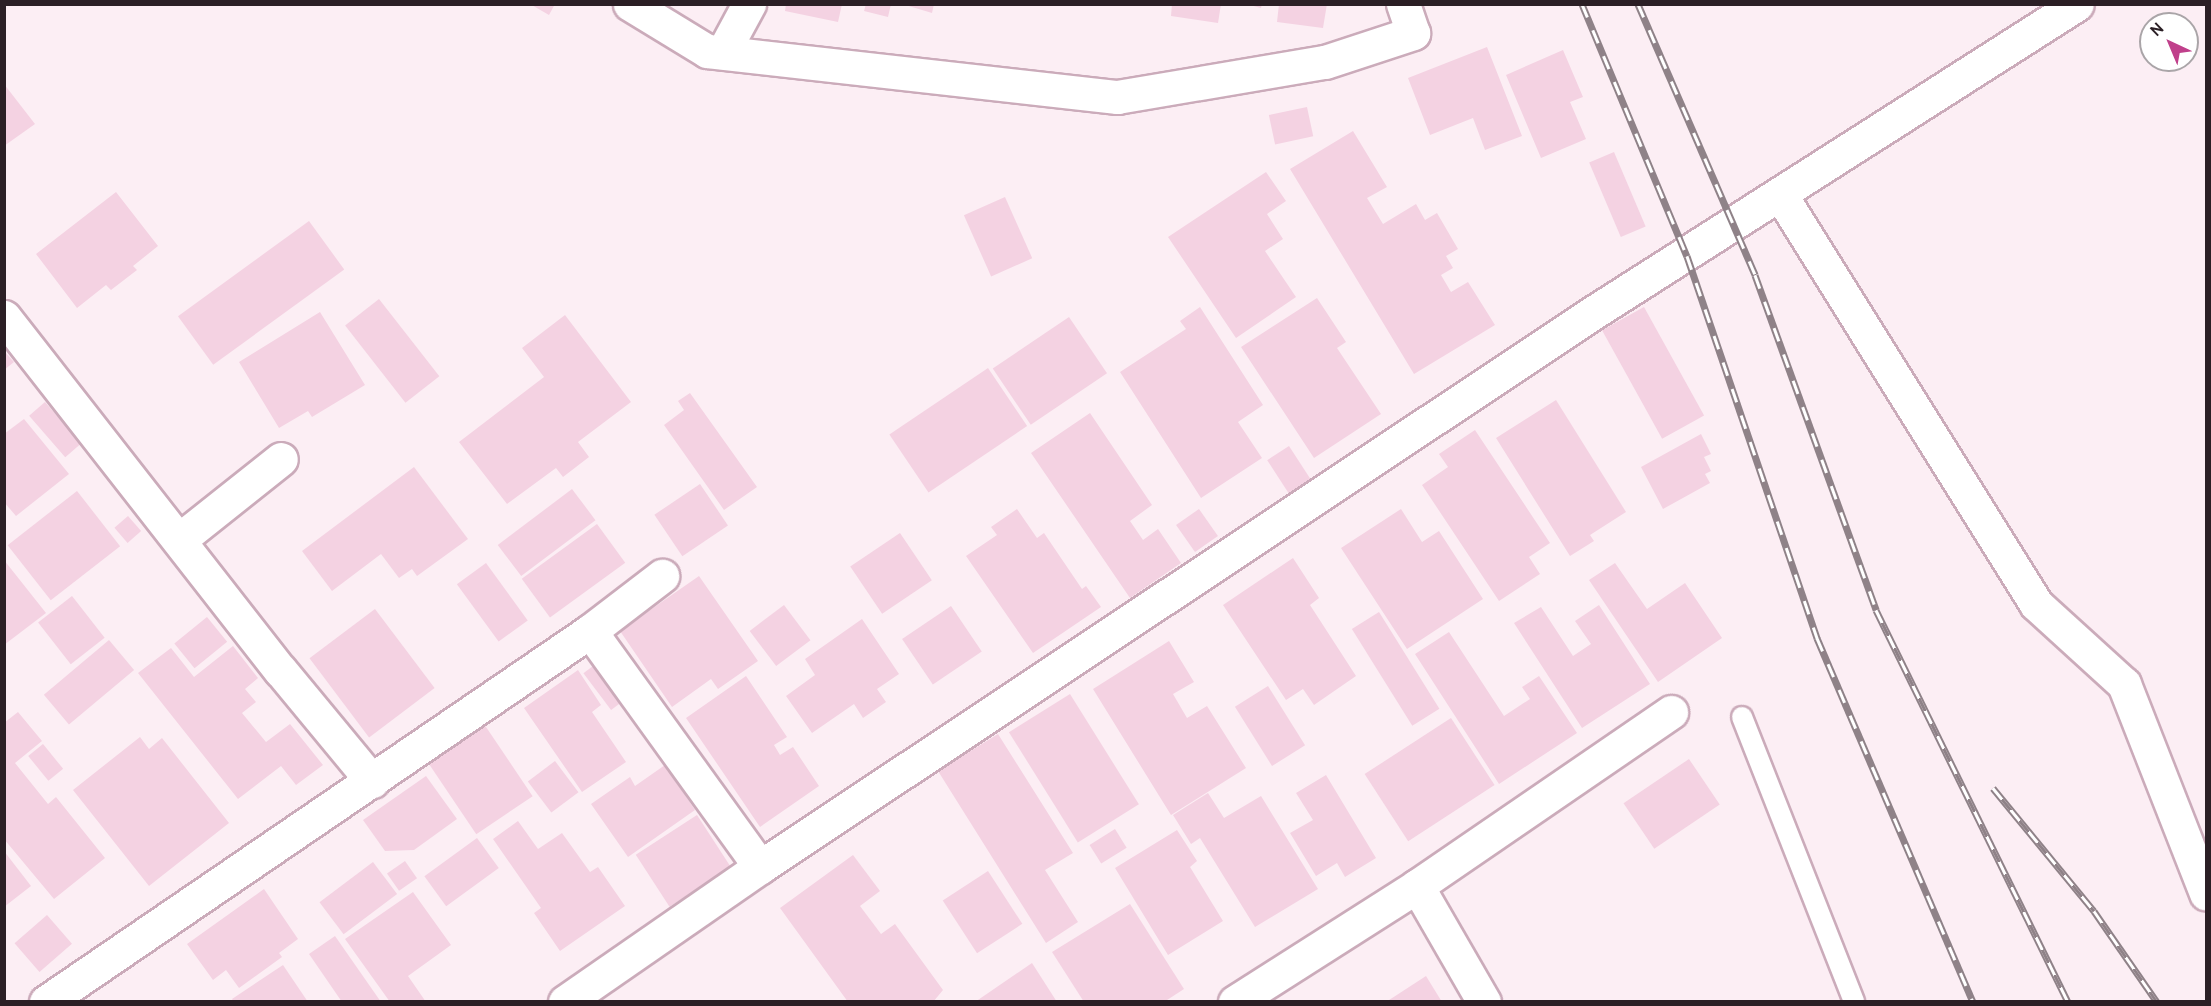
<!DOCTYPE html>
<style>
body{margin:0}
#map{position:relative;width:2211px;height:1006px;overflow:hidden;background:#fceef4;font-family:Overpass,sans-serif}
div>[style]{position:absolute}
.building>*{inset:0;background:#f4d2e2;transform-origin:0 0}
.roads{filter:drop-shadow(2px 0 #cbabba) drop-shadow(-2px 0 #cbabba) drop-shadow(0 2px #cbabba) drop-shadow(0 -2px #cbabba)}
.service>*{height:20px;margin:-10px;padding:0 10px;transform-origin:10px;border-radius:10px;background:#fff}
.minor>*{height:33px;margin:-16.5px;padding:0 16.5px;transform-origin:16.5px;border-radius:16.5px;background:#fff}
.rail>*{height:7px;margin-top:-3.5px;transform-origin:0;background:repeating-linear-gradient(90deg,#fff 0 14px,#8f8288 0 28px);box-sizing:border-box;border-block:2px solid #8f8288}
span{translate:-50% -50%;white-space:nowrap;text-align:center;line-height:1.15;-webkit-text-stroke:4.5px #fff;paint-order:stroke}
.frame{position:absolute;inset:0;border:6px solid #2b1f25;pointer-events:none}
.north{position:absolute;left:2139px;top:12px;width:60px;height:60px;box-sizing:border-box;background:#fff;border:2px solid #aaa5a8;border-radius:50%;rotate:316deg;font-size:16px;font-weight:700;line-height:24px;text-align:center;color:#2b1f25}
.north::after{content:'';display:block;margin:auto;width:21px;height:27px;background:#c0408b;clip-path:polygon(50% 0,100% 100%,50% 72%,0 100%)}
</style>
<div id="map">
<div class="building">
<div style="clip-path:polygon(530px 4px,555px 4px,549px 15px)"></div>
<div style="clip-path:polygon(786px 4px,842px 4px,838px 22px,785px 11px)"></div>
<div style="clip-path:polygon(866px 4px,891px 4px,888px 17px,864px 11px)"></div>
<div style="clip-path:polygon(902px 4px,934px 4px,932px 13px)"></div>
<div style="clip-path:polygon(1172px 4px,1221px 4px,1218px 23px,1171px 16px)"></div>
<div style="clip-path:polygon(1246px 4px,1262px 4px,1261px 8px)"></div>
<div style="clip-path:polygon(1279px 4px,1327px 4px,1323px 28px,1277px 22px)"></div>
<div style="clip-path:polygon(1487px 47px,1522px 136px,1485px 150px,1473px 118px,1430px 135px,1408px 78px)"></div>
<div style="clip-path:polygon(1563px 50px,1583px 97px,1570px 102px,1586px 139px,1541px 158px,1506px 75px)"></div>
<div style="clip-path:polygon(4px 84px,35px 124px,4px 146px)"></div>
<div style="left:1307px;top:107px;width:30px;height:39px;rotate:78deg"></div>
<div style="clip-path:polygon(1353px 131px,1387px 187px,1367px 198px,1383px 224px,1416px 204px,1425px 220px,1437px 213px,1458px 249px,1446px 256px,1453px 268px,1441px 275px,1451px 292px,1468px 282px,1495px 325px,1414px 374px,1290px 169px)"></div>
<div style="left:1614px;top:152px;width:81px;height:27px;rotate:67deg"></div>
<div style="clip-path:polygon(1266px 172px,1286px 201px,1267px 214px,1283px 239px,1265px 251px,1296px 297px,1236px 338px,1168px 237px)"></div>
<div style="clip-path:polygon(116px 192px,158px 246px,133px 266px,137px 270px,111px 290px,106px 285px,77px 308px,36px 254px)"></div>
<div style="left:1005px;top:197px;width:67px;height:45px;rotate:66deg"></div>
<div style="left:309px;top:221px;width:60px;height:162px;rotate:54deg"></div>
<div style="clip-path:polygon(1317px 298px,1346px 342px,1337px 348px,1381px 414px,1314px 458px,1241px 347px)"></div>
<div style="left:379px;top:299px;width:98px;height:43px;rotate:52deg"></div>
<div style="clip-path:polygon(1200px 307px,1263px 405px,1238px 422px,1262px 458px,1201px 498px,1120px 372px,1186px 329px,1180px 321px)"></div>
<div style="left:1644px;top:307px;width:124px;height:48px;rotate:61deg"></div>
<div style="clip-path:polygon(320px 312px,365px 385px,312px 417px,308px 411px,279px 428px,239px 362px)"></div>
<div style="clip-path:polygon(565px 315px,631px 402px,578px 442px,589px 457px,563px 477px,556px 468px,507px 504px,459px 442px,544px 377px,522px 348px)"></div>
<div style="left:1069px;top:317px;width:68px;height:92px;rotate:56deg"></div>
<div style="clip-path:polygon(4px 351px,14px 362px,4px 370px)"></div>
<div style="left:988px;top:368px;width:70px;height:119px;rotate:56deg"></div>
<div style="clip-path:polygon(690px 393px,757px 487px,724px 510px,664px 425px,684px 410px,678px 401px)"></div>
<div style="clip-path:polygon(1556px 400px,1626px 512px,1590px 535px,1594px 541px,1570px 556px,1496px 438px)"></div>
<div style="left:45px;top:402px;width:55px;height:21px;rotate:49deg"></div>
<div style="clip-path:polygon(1090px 413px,1152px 505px,1130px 521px,1143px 540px,1158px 529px,1181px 563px,1130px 598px,1031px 453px)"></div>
<div style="clip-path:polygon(24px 419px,69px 474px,16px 516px,4px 502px,4px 434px)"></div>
<div style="clip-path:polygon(1475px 430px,1550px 543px,1529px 557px,1540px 574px,1499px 601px,1422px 485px,1448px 467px,1439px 454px)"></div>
<div style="clip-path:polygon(1701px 434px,1711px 454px,1704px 457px,1711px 471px,1705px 474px,1710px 483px,1663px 509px,1641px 467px)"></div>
<div style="left:1289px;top:446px;width:40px;height:26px;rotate:57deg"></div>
<div style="clip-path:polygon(414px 467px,468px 539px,417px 576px,412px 569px,399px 578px,381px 554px,332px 591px,302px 551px)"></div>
<div style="left:700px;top:484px;width:50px;height:55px;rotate:56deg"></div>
<div style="left:572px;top:489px;width:39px;height:93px;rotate:53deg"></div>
<div style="left:77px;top:491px;width:70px;height:88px;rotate:52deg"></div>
<div style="clip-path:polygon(1017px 509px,1037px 538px,1044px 533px,1082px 589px,1086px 586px,1101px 607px,1033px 653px,966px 556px,997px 535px,991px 527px)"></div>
<div style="left:1199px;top:509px;width:33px;height:28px;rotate:55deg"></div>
<div style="clip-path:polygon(1401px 509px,1422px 542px,1439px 531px,1483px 599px,1407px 649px,1341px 548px)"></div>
<div style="left:128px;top:516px;width:20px;height:18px;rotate:49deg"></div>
<div style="left:597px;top:524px;width:48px;height:93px;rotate:54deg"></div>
<div style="left:900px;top:533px;width:57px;height:60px;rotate:56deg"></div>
<div style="clip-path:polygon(1293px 558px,1319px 598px,1310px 605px,1356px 676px,1314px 705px,1303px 689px,1286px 700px,1223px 605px)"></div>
<div style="clip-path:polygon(4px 560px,46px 613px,4px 645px)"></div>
<div style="left:486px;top:563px;width:71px;height:36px;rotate:54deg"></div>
<div style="clip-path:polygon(1615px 563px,1647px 609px,1685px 583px,1722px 638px,1658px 682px,1589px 580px)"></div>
<div style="clip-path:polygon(699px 576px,758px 661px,718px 689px,711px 679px,672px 707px,620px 631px)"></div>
<div style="left:72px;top:596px;width:53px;height:43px;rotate:52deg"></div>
<div style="left:784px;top:605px;width:44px;height:43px;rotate:53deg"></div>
<div style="clip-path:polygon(1599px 605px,1650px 684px,1582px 728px,1514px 623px,1541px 607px,1573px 656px,1591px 644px,1575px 621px)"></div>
<div style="left:951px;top:606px;width:55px;height:59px;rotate:56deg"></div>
<div style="left:375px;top:609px;width:99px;height:82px;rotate:53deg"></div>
<div style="left:1379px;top:612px;width:114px;height:32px;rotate:58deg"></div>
<div style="left:207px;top:617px;width:32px;height:42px;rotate:51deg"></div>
<div style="clip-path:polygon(862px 619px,899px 674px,877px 689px,886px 702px,863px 718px,854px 704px,812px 733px,786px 696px,815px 675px,805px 659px)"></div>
<div style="clip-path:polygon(1449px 632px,1504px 716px,1530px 699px,1522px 687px,1539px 676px,1577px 733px,1499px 784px,1415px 654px)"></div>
<div style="left:109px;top:640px;width:39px;height:85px;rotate:50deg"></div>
<div style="clip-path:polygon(1169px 641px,1194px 682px,1173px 694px,1187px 718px,1207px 706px,1246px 768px,1171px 815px,1093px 689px)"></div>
<div style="clip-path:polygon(233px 646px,258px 678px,245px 689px,256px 702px,242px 713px,266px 742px,290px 724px,323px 765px,296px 785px,281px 766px,238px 799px,138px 673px,171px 648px,194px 677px)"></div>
<div style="left:597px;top:663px;width:46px;height:17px;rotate:53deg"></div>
<div style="clip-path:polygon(578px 670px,601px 705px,592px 712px,626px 762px,582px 792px,524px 708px)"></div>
<div style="clip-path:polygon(746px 676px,787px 737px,774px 745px,780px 755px,793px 747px,819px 786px,760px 827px,686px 718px)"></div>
<div style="left:1268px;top:686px;width:70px;height:39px;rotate:58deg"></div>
<div style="left:1070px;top:694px;width:130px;height:72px;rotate:58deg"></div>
<div style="clip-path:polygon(18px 712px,42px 741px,15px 763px,48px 804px,56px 797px,105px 858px,54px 899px,4px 839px,4px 723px)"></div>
<div style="left:1451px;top:718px;width:80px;height:103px;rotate:57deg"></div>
<div style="left:484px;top:724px;width:87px;height:68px;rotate:56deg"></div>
<div style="clip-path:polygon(998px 734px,1073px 853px,1045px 870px,1078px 922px,1046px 943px,938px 771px)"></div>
<div style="clip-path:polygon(140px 737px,149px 749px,162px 738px,229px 823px,149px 886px,73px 790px)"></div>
<div style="left:43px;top:744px;width:32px;height:19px;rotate:51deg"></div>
<div style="left:1689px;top:759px;width:55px;height:79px;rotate:56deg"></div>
<div style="left:555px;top:761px;width:39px;height:34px;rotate:53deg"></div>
<div style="clip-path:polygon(665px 765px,695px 810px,628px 857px,591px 804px,630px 777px,635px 786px)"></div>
<div style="clip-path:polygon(1326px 775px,1376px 858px,1345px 877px,1337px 863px,1316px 876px,1290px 833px,1313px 820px,1296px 793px)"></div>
<div style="clip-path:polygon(426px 776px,457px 819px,414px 850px,385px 851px,363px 820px)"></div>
<div style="clip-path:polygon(1208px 793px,1224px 818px,1261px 796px,1318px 889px,1255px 927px,1200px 838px,1191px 844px,1173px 815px)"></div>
<div style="left:697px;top:815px;width:62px;height:73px;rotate:57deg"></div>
<div style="clip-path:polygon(518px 821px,538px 849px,562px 833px,590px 872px,598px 867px,625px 906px,560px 951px,534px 913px,541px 908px,493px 839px)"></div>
<div style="left:1115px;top:829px;width:22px;height:30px;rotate:58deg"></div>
<div style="clip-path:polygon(1177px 830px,1197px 861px,1190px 867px,1223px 921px,1168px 955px,1115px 868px)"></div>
<div style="left:477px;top:838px;width:37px;height:65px;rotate:54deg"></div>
<div style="clip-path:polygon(4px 851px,31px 886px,4px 907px)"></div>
<div style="clip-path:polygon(853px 855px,880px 891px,860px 906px,881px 934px,895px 924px,943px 990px,933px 1002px,848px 1002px,780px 908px)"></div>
<div style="left:405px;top:861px;width:21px;height:22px;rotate:55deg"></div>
<div style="left:373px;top:862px;width:40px;height:67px;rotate:53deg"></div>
<div style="left:988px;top:871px;width:63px;height:54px;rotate:57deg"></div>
<div style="clip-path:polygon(264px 889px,298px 939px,279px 953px,282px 957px,239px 988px,226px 970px,213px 980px,187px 944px)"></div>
<div style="clip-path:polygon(413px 892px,451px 945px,408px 976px,426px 1002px,390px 1002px,345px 939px)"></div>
<div style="clip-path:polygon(1130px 904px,1184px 989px,1164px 1002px,1084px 1002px,1052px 952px)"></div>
<div style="left:47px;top:915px;width:38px;height:43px;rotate:49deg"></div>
<div style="clip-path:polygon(335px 936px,381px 1002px,342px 1002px,309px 954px)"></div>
<div style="clip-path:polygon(1032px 963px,1057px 1002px,975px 1002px)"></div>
<div style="clip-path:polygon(283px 965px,308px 1002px,234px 1002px,232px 999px)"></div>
<div style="clip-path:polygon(1426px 976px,1442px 1002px,1386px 1002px)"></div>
</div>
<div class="roads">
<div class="service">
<div style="left:1742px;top:717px;width:306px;rotate:68.5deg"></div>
</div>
<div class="minor">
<div style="left:630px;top:4px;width:90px;rotate:31.4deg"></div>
<div style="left:707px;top:51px;width:413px;rotate:6.4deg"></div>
<div style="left:1117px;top:97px;width:211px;rotate:-9.6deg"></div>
<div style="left:1325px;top:62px;width:93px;rotate:-18.2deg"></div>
<div style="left:1413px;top:33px;width:31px;rotate:-109deg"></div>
<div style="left:723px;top:52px;width:55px;rotate:-61.6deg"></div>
<div style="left:1780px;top:194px;width:483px;rotate:58deg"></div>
<div style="left:2036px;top:604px;width:119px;rotate:42.3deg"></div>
<div style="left:2124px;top:684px;width:225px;rotate:68.6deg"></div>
<div style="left:4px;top:317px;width:449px;rotate:52deg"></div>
<div style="left:281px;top:671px;width:143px;rotate:50.4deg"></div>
<div style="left:179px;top:540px;width:130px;rotate:-38.5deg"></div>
<div style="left:590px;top:631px;width:291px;rotate:54.2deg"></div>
<div style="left:1417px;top:886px;width:134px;rotate:60deg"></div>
<div style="left:46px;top:1002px;width:658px;rotate:-34.29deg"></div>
<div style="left:590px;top:631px;width:91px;rotate:-37.4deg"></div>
<div style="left:565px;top:1002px;width:237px;rotate:-34.7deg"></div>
<div style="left:760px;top:867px;width:998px;rotate:-33.64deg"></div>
<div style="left:1591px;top:314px;width:576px;rotate:-32.53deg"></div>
<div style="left:1235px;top:1002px;width:216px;rotate:-32.5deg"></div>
<div style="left:1417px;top:886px;width:308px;rotate:-34.4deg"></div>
</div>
</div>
<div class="rail">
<div style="left:1582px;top:4px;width:273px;rotate:67.4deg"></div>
<div style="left:1687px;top:256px;width:404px;rotate:71.2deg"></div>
<div style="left:1817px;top:638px;width:396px;rotate:66.8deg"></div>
<div style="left:1638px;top:4px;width:295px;rotate:66.6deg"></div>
<div style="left:1755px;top:275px;width:356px;rotate:70.1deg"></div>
<div style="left:1876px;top:610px;width:436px;rotate:63.9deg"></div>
<div style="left:1993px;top:788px;width:159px;rotate:50.6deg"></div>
<div style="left:2094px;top:911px;width:111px;rotate:55.3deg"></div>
</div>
<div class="frame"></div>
<div class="north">N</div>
</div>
